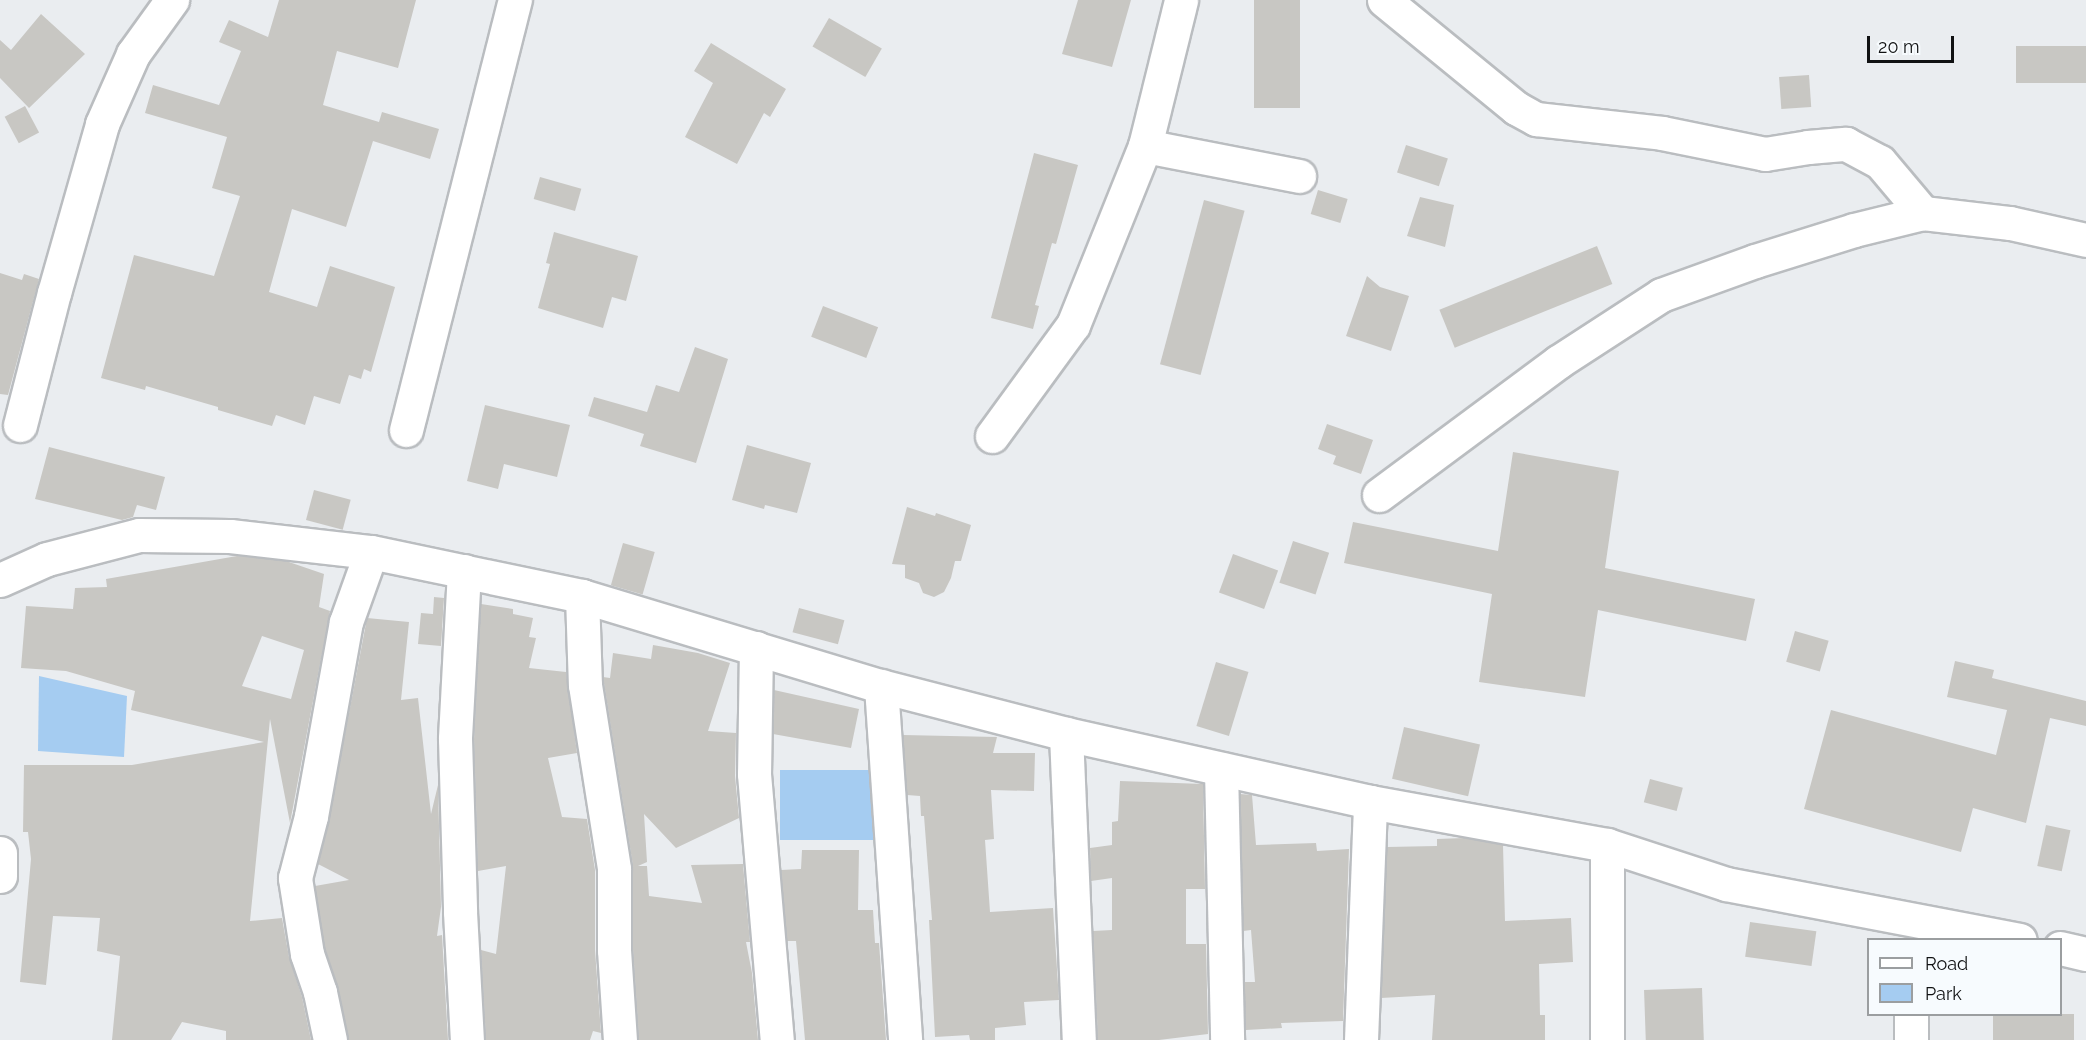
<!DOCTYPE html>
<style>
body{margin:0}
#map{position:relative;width:2086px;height:1040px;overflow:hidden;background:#eaedf0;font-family:Raleway,sans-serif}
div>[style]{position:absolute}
.green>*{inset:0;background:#a5ccf1;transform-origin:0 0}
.building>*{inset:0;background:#c8c7c3;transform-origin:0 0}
.roads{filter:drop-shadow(2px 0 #babdc0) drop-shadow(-2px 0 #babdc0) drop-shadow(0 2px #babdc0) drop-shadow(0 -2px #babdc0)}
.street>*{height:33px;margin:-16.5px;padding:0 16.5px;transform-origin:16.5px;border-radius:16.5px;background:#fff}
.secondary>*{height:33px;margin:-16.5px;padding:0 16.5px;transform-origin:16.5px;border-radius:16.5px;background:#fff}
span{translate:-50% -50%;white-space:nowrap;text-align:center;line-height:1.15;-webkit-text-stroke:6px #f7fbfe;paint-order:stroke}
.legend{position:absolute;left:1867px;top:938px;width:195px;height:78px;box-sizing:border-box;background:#f7fbfe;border:2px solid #9b9ea0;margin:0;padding:8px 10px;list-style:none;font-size:18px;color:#111213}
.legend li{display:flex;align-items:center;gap:12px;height:30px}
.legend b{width:30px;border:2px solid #9b9ea0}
.scale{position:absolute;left:1867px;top:36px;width:87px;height:27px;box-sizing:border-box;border:3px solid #111213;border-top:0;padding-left:8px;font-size:18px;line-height:21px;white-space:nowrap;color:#111213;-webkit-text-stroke:4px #f7fbfe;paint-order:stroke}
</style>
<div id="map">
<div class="green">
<div style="clip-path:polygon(39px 676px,127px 696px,124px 757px,38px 751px)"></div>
<div style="left:780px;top:770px;width:101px;height:70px"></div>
</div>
<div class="building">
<div style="clip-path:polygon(279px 0,416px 0,398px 68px,337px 51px,323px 105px,379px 122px,382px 112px,439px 129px,430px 159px,373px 141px,346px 227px,292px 209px,269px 292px,317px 307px,330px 266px,395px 287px,371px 372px,364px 369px,361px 379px,349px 375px,340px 404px,314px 396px,305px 425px,276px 415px,272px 426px,218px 410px,218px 407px,146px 386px,145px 390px,101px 378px,134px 255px,214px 276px,240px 196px,212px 188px,227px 137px,145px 113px,153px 85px,219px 105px,241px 51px,219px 42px,229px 20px,268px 37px)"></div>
<div style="clip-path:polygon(1078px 0,1131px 0,1112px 67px,1062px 54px)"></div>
<div style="left:1254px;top:0;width:46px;height:108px"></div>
<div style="clip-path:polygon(41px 14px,85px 54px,29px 108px,0 78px,0 40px,11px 50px)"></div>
<div style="left:829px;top:18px;width:61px;height:33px;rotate:30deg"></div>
<div style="clip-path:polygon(711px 43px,786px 89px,770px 117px,764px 113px,737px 164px,685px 137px,713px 83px,694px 71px)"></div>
<div style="left:2086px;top:46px;width:37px;height:70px;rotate:90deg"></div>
<div style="left:1809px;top:75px;width:32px;height:30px;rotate:86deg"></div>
<div style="left:25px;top:106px;width:30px;height:23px;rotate:62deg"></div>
<div style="left:1406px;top:145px;width:44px;height:29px;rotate:18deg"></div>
<div style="clip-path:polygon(1034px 153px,1078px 165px,1056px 244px,1052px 243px,1035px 305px,1039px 306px,1033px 329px,991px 318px)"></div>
<div style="left:540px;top:177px;width:43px;height:23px;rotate:16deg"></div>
<div style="left:1318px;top:190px;width:31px;height:25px;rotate:17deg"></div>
<div style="clip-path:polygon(1420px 197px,1454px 205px,1445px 247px,1407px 236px)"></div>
<div style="left:1204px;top:200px;width:42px;height:170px;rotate:15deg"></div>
<div style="clip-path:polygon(554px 232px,638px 256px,626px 301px,612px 297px,603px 328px,538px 308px,550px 264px,546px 263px)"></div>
<div style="left:1597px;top:246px;width:41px;height:170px;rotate:68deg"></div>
<div style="clip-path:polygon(0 273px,22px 280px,24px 274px,39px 279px,8px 395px,0 394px)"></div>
<div style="clip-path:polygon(1367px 276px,1380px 287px,1409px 296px,1391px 351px,1346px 336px)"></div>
<div style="left:823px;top:306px;width:59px;height:33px;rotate:21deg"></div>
<div style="clip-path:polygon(695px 347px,728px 359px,696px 463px,640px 446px,644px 434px,588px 416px,594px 397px,647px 412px,656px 385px,679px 392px)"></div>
<div style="clip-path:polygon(485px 405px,570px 425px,557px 477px,504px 464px,498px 489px,467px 481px)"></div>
<div style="clip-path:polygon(1327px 424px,1373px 440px,1361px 474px,1333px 464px,1336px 456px,1318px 449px)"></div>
<div style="clip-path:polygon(747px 445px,811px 463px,797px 513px,765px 505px,764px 509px,732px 500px)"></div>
<div style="clip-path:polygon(49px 447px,165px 477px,156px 510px,137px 505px,133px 517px,122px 520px,35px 499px)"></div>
<div style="clip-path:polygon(1513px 452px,1619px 471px,1605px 568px,1755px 599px,1746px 641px,1598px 610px,1585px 697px,1479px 682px,1492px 594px,1344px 563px,1353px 522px,1498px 551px)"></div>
<div style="left:314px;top:490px;width:38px;height:31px;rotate:15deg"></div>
<div style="clip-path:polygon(907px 507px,935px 516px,936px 513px,971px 525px,961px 561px,955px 561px,951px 578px,944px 592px,934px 597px,923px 593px,919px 583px,905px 578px,905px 565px,892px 564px)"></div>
<div style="left:1293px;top:541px;width:38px;height:44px;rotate:18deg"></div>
<div style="left:623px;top:543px;width:33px;height:44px;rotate:16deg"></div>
<div style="left:1233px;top:554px;width:48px;height:41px;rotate:20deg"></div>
<div style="clip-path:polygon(evenodd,237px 556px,286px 561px,324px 574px,319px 607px,330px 611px,290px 823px,270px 719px,250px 921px,282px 918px,289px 957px,302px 997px,311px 1040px,226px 1040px,226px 1031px,182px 1022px,171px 1040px,112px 1040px,120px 956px,97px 951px,100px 918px,53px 916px,46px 985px,20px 982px,31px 859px,28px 832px,23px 832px,24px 765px,132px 765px,264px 742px,131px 710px,135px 691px,66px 671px,21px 668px,26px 606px,73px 609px,75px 588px,107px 587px,106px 579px,237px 556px,262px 636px,304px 650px,291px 699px,242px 686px,262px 636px)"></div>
<div style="clip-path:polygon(434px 597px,444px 598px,441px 646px,418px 644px,421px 613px,433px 614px)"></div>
<div style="clip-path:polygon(481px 604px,513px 609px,513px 614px,533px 618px,529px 637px,536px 638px,529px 668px,566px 672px,577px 753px,548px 758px,562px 817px,587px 819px,595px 870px,595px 950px,601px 1033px,593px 1031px,590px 1040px,486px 1040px,481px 950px,496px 954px,506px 866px,478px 871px,474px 739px)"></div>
<div style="left:799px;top:608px;width:47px;height:25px;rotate:15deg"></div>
<div style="clip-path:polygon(367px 618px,409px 622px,401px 700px,418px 698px,431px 814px,438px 785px,441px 907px,437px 936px,442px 935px,448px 1040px,348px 1040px,338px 988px,325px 949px,315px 886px,349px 880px,318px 864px,329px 819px)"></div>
<div style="left:1795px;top:631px;width:35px;height:32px;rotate:16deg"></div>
<div style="clip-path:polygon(653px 645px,698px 653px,730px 663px,708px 731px,736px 733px,735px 776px,739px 818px,676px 848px,644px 814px,647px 862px,638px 866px,647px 866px,649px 896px,702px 903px,691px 865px,743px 864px,750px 942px,746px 942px,752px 973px,758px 1040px,639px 1040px,633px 949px,633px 866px,603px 677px,610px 678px,613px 653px,651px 659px)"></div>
<div style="clip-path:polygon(1955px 661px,1994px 670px,1992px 678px,2086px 701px,2086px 726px,2050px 718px,2026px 823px,1973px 808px,1961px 852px,1804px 809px,1831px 710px,1996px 755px,2007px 710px,1947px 697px)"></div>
<div style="left:1216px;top:662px;width:34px;height:67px;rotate:17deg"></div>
<div style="clip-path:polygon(774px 690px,859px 709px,851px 748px,773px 734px)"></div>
<div style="left:1404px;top:727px;width:78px;height:53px;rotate:13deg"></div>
<div style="clip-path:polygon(903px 735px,997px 737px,993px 753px,1035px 753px,1034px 791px,991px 790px,994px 839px,985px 840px,990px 912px,1053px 908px,1059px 1000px,1024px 1002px,1026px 1025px,995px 1028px,995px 1040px,970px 1040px,969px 1035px,935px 1037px,929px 920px,932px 920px,924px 816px,921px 816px,920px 796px,907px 795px)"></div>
<div style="left:1650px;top:779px;width:34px;height:24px;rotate:15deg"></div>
<div style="clip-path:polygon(1120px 781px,1203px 784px,1205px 889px,1186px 889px,1186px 944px,1206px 944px,1208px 1034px,1159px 1040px,1098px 1040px,1093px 931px,1112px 930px,1112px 878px,1091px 881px,1090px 848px,1112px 845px,1112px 822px,1118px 821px)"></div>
<div style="clip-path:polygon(1240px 794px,1252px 795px,1256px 845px,1316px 843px,1317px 851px,1349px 849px,1343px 1021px,1281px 1023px,1282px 1028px,1246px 1030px,1244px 982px,1255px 982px,1251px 930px,1243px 931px)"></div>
<div style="left:2046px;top:825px;width:25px;height:42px;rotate:12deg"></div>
<div style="clip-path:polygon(1464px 838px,1503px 845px,1505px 921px,1571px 918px,1573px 962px,1539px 964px,1540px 1015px,1545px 1015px,1545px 1040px,1432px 1040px,1435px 995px,1381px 998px,1387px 847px,1437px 846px,1437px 839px)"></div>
<div style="clip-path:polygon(802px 850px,859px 850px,858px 910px,873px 910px,875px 943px,879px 943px,886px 1040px,805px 1040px,796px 941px,787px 941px,781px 870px,801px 869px)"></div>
<div style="left:1750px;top:922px;width:67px;height:35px;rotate:8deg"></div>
<div style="left:1702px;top:988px;width:52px;height:58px;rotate:88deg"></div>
<div style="left:1993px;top:1014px;width:81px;height:26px"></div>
</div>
<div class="roads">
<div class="street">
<div style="left:1384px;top:0;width:171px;rotate:39.3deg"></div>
<div style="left:1516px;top:108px;width:23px;rotate:29deg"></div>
<div style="left:1536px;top:119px;width:127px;rotate:6.3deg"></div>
<div style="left:1662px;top:133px;width:105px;rotate:11.5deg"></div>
<div style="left:1765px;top:154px;width:44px;rotate:-9.2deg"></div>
<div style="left:1808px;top:147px;width:38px;rotate:-5deg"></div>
<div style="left:1846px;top:144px;width:38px;rotate:28deg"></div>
<div style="left:1880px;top:162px;width:67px;rotate:49.9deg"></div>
<div style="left:1145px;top:146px;width:157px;rotate:11deg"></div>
<div style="left:20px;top:425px;width:136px;rotate:-75.6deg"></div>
<div style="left:54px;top:293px;width:176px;rotate:-74.1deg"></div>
<div style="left:102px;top:124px;width:77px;rotate:-66.1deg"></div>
<div style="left:133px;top:54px;width:67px;rotate:-54.2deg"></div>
<div style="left:406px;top:430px;width:444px;rotate:-75.8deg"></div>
<div style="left:992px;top:436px;width:137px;rotate:-53.9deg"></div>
<div style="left:1073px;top:325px;width:193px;rotate:-68.1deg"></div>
<div style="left:1145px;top:146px;width:150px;rotate:-76.1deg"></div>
<div style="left:1379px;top:495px;width:223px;rotate:-36.6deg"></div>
<div style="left:1558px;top:362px;width:123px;rotate:-33deg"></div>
<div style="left:1661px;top:295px;width:100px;rotate:-19.9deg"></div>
<div style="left:1755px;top:261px;width:104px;rotate:-17.4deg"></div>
<div style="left:1854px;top:230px;width:71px;rotate:-13.8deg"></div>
<div style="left:1923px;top:213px;width:88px;rotate:6.6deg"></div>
<div style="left:2010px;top:223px;width:78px;rotate:12.6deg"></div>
<div style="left:464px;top:571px;width:168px;rotate:93.1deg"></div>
<div style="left:455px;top:739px;width:173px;rotate:88.3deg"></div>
<div style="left:460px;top:912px;width:128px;rotate:86.9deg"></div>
<div style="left:582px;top:596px;width:89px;rotate:88.1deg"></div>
<div style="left:585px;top:685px;width:186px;rotate:81deg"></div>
<div style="left:614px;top:869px;width:81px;rotate:90deg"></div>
<div style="left:614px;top:950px;width:90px;rotate:86.2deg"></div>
<div style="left:756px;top:648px;width:126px;rotate:90.9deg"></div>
<div style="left:754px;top:774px;width:267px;rotate:85.1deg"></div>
<div style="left:881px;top:686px;width:355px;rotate:86.1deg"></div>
<div style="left:1066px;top:734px;width:306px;rotate:87.6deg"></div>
<div style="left:1221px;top:769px;width:271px;rotate:88.7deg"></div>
<div style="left:330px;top:1040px;width:49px;rotate:-101.8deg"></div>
<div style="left:320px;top:992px;width:40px;rotate:-108.9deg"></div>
<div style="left:307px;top:954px;width:77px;rotate:-99deg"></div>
<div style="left:295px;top:878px;width:64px;rotate:-75.5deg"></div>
<div style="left:311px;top:816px;width:197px;rotate:-79.8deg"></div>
<div style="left:346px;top:622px;width:74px;rotate:-70.3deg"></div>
<div style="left:1361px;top:1040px;width:238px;rotate:-87.8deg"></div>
<div style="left:1607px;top:1040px;width:195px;rotate:-90deg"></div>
<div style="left:1911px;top:1040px;width:26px;rotate:-90deg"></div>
</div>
<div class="secondary">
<div style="left:0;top:580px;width:51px;rotate:-24.1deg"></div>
<div style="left:47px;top:559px;width:95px;rotate:-14.6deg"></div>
<div style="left:139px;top:535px;width:91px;rotate:0.6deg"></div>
<div style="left:230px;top:536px;width:142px;rotate:6.5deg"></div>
<div style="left:371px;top:552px;width:216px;rotate:11.8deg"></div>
<div style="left:582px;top:596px;width:312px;rotate:16.8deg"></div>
<div style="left:881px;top:686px;width:191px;rotate:14.5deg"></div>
<div style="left:1066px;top:734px;width:312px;rotate:12.6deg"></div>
<div style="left:1370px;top:802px;width:241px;rotate:10.3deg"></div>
<div style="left:1607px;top:845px;width:125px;rotate:18.1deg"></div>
<div style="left:1726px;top:884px;width:299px;rotate:10.8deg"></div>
<div style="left:0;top:853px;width:23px;rotate:90deg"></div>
<div style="left:2060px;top:948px;width:27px;rotate:13deg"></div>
</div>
</div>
<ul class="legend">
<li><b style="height:8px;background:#fff"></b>Road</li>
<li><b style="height:16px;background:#a5ccf1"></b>Park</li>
</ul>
<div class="scale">20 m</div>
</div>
